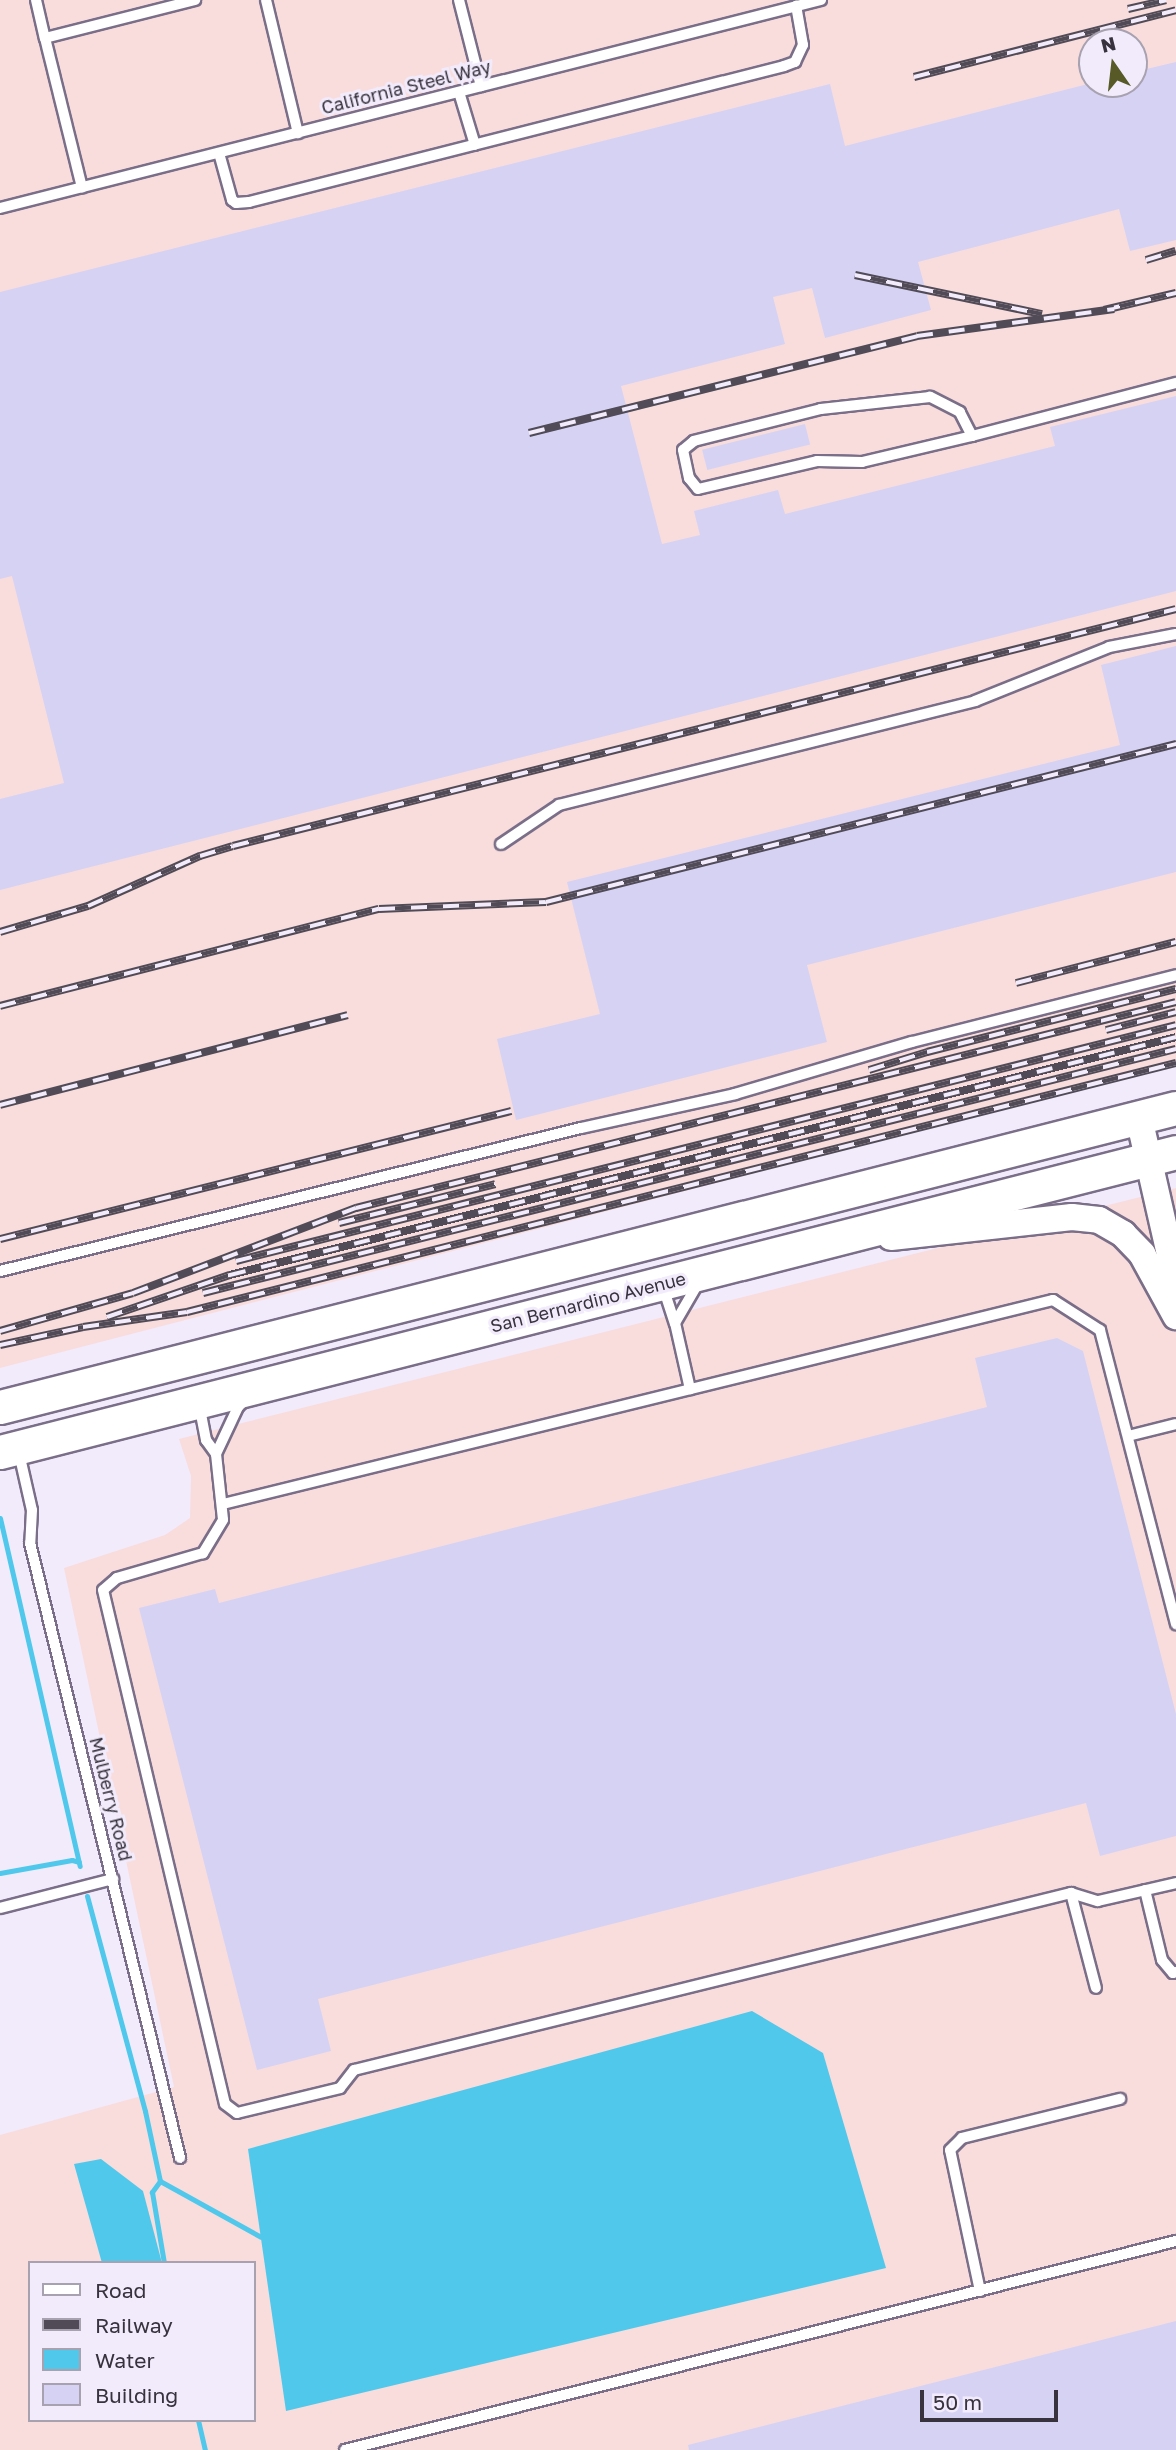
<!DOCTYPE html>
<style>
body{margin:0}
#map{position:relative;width:1176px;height:2450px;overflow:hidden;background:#f2ebfc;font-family:"Golos Text",sans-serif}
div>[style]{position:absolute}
.industrial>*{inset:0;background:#f8dddc}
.water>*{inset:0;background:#50c8eb}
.stream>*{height:5px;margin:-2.5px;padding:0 2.5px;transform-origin:2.5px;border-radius:2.5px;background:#50c8eb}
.building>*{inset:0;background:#d6d2f4;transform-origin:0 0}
.roads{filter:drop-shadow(2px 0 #7a6e88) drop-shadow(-2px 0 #7a6e88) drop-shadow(0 2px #7a6e88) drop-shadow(0 -2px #7a6e88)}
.service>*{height:10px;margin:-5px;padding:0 5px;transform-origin:5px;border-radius:5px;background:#fff}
.tertiary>*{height:26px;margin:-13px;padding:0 13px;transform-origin:13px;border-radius:13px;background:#fff}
.primary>*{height:33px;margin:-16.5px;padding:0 16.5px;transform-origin:16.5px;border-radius:16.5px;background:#fff}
.rail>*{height:8px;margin-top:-4px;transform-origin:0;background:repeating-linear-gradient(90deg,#f2ebfc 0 16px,#514b57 0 32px);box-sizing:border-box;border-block:2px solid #514b57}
span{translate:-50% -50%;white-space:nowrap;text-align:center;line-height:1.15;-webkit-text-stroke:6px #f2ebfc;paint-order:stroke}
.street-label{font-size:18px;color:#37323d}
.legend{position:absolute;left:28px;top:2261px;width:228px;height:161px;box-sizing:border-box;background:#f2ebfc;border:2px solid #a7a1b0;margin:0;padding:9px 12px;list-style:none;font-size:21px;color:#37323d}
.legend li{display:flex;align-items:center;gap:14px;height:35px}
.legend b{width:35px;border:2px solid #a7a1b0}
.north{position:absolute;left:1078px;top:28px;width:70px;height:70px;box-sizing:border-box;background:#f2ebfc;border:2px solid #a7a1b0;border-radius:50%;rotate:346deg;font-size:19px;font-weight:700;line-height:28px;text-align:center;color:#37323d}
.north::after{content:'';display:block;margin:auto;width:24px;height:32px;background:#575a27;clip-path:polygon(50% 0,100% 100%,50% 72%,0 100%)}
.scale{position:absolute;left:920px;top:2390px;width:138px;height:32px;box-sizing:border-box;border:4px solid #37323d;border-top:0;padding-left:9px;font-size:21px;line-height:24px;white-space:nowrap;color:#37323d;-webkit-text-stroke:5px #f2ebfc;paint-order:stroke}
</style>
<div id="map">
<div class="industrial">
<div style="clip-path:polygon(evenodd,0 0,1176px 0,1176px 1064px,0 1368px,0 0,1092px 42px,1134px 42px,1134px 84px,1092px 84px,1092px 42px)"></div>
<div style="clip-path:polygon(evenodd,1176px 1188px,1176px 2450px,0 2450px,0 2135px,174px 2087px,64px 1568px,165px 1535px,190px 1518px,191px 1476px,179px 1439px,1176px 1188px,30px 2263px,254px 2263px,254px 2420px,30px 2420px,30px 2263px)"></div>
</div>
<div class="water">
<div style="clip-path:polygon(752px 2011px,823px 2053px,886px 2268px,286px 2411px,248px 2149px)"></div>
<div style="clip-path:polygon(101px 2159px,143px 2191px,162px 2263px,102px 2263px,74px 2164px)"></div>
</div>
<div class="stream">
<div style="left:0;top:1518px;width:357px;rotate:77.1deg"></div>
<div style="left:0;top:1873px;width:73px;rotate:-10.2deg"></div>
<div style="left:72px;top:1860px;width:7px;rotate:16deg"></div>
<div style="left:87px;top:1896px;width:223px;rotate:74.9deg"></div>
<div style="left:145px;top:2111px;width:72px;rotate:77.9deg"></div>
<div style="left:160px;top:2181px;width:115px;rotate:29deg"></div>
<div style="left:160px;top:2181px;width:14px;rotate:126deg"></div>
<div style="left:152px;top:2192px;width:72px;rotate:80.4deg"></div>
<div style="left:198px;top:2420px;width:31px;rotate:77deg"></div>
</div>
<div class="building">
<div style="clip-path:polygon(1176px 62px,1176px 240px,1130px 251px,1119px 209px,918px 262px,931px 310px,825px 338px,812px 288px,773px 297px,785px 344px,621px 386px,662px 544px,700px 535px,694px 511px,778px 490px,785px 514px,1055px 446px,1050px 427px,1176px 396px,1176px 591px,0 890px,0 799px,64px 783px,12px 576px,0 579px,0 292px,830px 84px,845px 146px,1088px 84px,1134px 84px,1134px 72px)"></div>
<div style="left:805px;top:424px;width:21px;height:106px;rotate:76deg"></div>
<div style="clip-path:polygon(1176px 646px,1176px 872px,807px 965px,827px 1042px,516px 1120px,497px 1039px,600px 1014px,567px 882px,1120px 745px,1101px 665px)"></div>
<div style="clip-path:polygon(1057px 1338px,1083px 1351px,1176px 1714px,1176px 1836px,1100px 1856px,1086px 1803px,318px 1999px,331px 2051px,257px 2070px,139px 1608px,215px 1589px,219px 1603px,987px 1407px,975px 1358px)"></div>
<div style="clip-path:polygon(1176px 2321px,1176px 2450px,689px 2450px,688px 2445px)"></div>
</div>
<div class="roads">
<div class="service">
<div style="left:36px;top:0;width:39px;rotate:77deg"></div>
<div style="left:45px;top:38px;width:155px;rotate:-14.2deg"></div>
<div style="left:266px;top:0;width:137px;rotate:76.5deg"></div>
<div style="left:459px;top:0;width:89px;rotate:75.7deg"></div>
<div style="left:45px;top:38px;width:154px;rotate:76.1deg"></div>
<div style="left:459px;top:92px;width:55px;rotate:73.2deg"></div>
<div style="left:219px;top:153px;width:49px;rotate:74.5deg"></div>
<div style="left:232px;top:200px;width:5px;rotate:37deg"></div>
<div style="left:236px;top:203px;width:13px;rotate:-4deg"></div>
<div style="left:249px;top:202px;width:552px;rotate:-14.26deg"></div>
<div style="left:784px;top:66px;width:12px;rotate:-20deg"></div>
<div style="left:795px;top:62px;width:19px;rotate:-65deg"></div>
<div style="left:803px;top:45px;width:40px;rotate:-100deg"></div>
<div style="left:0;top:208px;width:847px;rotate:-14.22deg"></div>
<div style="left:972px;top:436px;width:27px;rotate:-117deg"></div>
<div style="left:960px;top:412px;width:34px;rotate:-153deg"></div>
<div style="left:930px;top:397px;width:110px;rotate:173.7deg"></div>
<div style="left:821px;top:409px;width:131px;rotate:165.9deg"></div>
<div style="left:694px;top:441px;width:14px;rotate:141deg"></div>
<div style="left:683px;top:450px;width:29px;rotate:78deg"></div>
<div style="left:689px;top:478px;width:14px;rotate:51deg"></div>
<div style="left:698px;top:489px;width:122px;rotate:-13.2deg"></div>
<div style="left:817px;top:461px;width:45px;rotate:1.3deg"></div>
<div style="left:862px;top:462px;width:113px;rotate:-13.3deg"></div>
<div style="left:972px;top:436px;width:211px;rotate:-14.6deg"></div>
<div style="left:501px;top:844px;width:70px;rotate:-33.9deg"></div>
<div style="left:559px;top:805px;width:429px;rotate:-14deg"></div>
<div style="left:975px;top:701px;width:144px;rotate:-21.9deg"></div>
<div style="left:1109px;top:647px;width:68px;rotate:-11deg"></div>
<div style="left:0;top:1271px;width:598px;rotate:-13.83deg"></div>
<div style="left:581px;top:1128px;width:158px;rotate:-12.4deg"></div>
<div style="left:735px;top:1094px;width:184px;rotate:-16.4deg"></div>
<div style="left:912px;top:1042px;width:272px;rotate:-14.2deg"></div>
<div style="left:663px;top:1287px;width:38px;rotate:72deg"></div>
<div style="left:675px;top:1323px;width:68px;rotate:77.2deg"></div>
<div style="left:675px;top:1323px;width:50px;rotate:-59.8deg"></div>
<div style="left:199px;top:1404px;width:37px;rotate:79deg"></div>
<div style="left:206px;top:1440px;width:17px;rotate:54deg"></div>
<div style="left:216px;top:1454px;width:66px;rotate:83.9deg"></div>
<div style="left:223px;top:1520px;width:39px;rotate:121deg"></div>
<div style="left:203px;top:1553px;width:90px;rotate:163.8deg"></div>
<div style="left:117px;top:1578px;width:18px;rotate:139deg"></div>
<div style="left:103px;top:1590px;width:528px;rotate:76.65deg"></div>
<div style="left:225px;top:2104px;width:15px;rotate:37deg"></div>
<div style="left:237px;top:2113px;width:106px;rotate:-13.6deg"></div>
<div style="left:340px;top:2088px;width:23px;rotate:-52deg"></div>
<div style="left:354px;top:2070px;width:739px;rotate:-13.87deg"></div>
<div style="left:1071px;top:1893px;width:28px;rotate:17deg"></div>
<div style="left:1098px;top:1901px;width:80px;rotate:-13deg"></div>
<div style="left:1128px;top:1436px;width:49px;rotate:-14deg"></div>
<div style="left:19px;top:1453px;width:58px;rotate:77.2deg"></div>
<div style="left:32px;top:1510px;width:33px;rotate:93deg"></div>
<div style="left:30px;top:1543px;width:633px;rotate:76.29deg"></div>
<div style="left:216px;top:1454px;width:52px;rotate:-64.9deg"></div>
<div style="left:238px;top:1407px;width:11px;rotate:-45deg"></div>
<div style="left:223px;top:1504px;width:855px;rotate:-13.81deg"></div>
<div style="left:1053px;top:1300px;width:56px;rotate:32.6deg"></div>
<div style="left:1100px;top:1330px;width:304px;rotate:75.5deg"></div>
<div style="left:1145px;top:1890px;width:72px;rotate:76.3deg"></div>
<div style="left:1162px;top:1960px;width:17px;rotate:50deg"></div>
<div style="left:1173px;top:1973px;width:3px;rotate:-18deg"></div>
<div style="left:1071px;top:1893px;width:98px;rotate:75.3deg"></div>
<div style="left:0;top:1908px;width:117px;rotate:-14.4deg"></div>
<div style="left:980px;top:2291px;width:144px;rotate:-102deg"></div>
<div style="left:950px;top:2150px;width:17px;rotate:-45deg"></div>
<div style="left:962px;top:2138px;width:163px;rotate:-13.9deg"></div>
<div style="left:345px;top:2450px;width:857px;rotate:-14.12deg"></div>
</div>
<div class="tertiary">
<div style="left:1139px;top:1118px;width:167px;rotate:77.2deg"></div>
<div style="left:891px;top:1237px;width:182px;rotate:-6.3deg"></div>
<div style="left:1072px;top:1217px;width:27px;rotate:6deg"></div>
<div style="left:1099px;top:1220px;width:28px;rotate:30deg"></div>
<div style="left:1123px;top:1234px;width:28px;rotate:46deg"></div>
<div style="left:1142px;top:1254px;width:71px;rotate:61.3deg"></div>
</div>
<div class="primary">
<div style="left:0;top:1407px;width:1213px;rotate:-14.27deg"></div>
<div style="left:0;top:1452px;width:1214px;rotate:-14.31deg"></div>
</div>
</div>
<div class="rail">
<div style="left:1128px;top:9px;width:39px;rotate:-13deg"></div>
<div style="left:914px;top:77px;width:270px;rotate:-14.3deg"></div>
<div style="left:1146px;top:260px;width:31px;rotate:-17deg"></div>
<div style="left:855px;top:275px;width:191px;rotate:11.8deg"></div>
<div style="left:1104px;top:310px;width:74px;rotate:-13.3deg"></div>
<div style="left:529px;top:433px;width:400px;rotate:-14deg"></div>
<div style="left:917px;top:336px;width:199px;rotate:-7.8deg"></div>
<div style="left:0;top:932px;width:92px;rotate:-16.5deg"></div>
<div style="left:88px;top:906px;width:123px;rotate:-24.1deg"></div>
<div style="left:200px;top:856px;width:34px;rotate:-17deg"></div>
<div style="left:233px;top:846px;width:972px;rotate:-14.11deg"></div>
<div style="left:1016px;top:983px;width:165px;rotate:-14.4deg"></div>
<div style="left:0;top:1006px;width:391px;rotate:-14.4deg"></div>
<div style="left:379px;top:909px;width:167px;rotate:-2.4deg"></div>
<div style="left:546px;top:902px;width:650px;rotate:-14.08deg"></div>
<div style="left:1106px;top:1030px;width:72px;rotate:-14.4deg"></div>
<div style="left:869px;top:1070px;width:61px;rotate:-17.2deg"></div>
<div style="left:927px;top:1052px;width:257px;rotate:-14.2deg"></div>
<div style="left:0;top:1105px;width:359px;rotate:-14.5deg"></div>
<div style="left:339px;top:1223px;width:161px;rotate:-14deg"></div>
<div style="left:0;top:1239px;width:527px;rotate:-14.06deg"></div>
<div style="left:236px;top:1261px;width:969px;rotate:-14.09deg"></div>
<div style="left:203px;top:1293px;width:1003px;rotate:-14.08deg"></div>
<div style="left:107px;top:1317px;width:130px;rotate:-18.9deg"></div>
<div style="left:230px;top:1275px;width:975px;rotate:-14.12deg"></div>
<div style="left:0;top:1331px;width:138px;rotate:-15.9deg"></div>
<div style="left:133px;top:1293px;width:239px;rotate:-20.9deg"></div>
<div style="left:356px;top:1208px;width:845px;rotate:-14.1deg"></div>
<div style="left:0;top:1345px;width:85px;rotate:-12.2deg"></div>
<div style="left:83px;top:1327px;width:105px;rotate:-8.2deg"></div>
<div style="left:187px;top:1312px;width:1020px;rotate:-14.13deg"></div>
</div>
<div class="street-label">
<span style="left:406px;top:87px;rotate:-14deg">California Steel Way</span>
<span style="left:588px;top:1302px;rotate:-14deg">San Bernardino Avenue</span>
<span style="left:111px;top:1799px;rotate:76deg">Mulberry Road</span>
</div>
<ul class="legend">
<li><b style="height:9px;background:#fff"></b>Road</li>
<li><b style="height:9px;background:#514b57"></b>Railway</li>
<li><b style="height:19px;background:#50c8eb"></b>Water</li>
<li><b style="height:19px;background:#d6d2f4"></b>Building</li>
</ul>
<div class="north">N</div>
<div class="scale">50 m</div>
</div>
